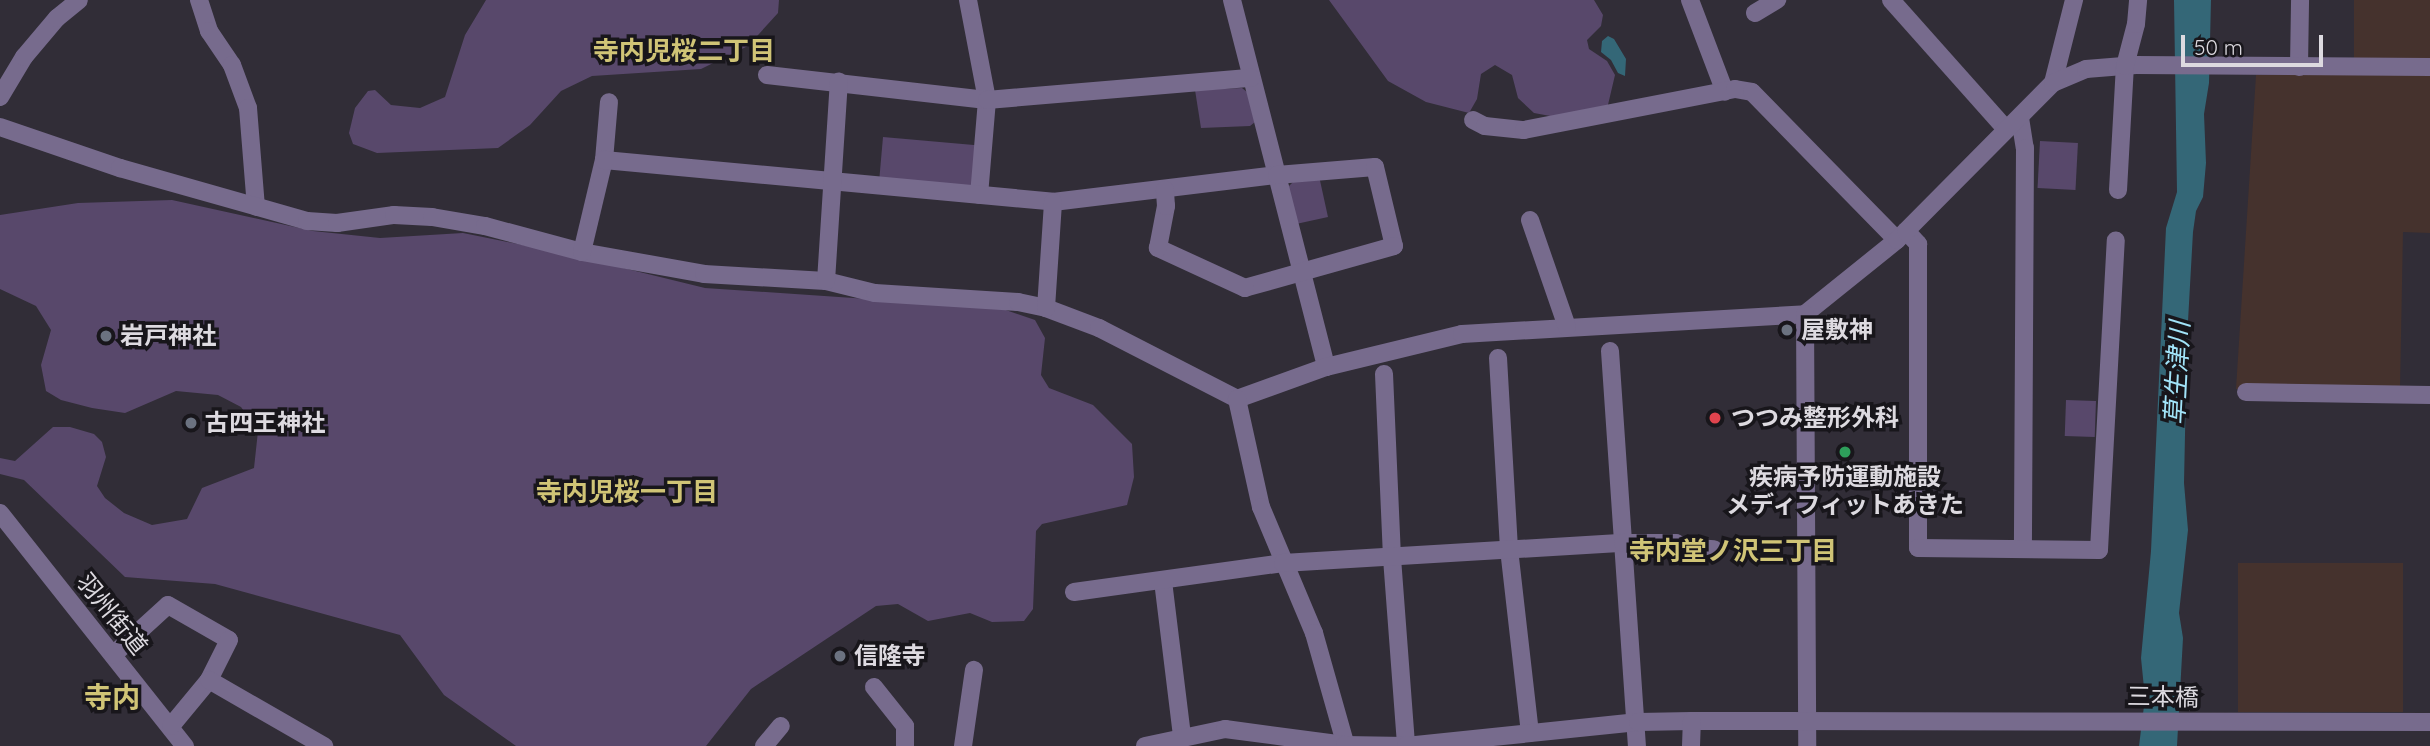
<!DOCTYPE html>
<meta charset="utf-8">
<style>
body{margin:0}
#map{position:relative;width:2430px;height:746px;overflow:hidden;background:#312d37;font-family:Quicksand,"Noto Sans JP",sans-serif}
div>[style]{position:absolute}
.industrial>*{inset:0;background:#45322d;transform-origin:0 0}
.green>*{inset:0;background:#58486b;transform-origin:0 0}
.water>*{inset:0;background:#346777}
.minor>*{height:18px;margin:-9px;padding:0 9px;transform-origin:9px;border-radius:9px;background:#776b8d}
.dots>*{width:19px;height:19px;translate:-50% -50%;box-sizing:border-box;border:4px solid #18161b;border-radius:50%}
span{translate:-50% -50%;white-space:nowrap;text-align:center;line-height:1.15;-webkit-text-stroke:7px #18161b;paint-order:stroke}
.poi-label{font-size:24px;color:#dddae0;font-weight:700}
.left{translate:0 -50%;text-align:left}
.street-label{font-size:24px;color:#dddae0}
.neighbourhood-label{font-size:26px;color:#d0c476;font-weight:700}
.water-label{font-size:26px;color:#a2e4f9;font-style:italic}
.quarter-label{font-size:28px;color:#d0c476;font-weight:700}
.scale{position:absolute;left:2181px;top:35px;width:142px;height:32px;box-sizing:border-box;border:4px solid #dddae0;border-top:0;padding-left:9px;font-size:21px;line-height:24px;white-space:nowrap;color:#dddae0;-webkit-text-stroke:5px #18161b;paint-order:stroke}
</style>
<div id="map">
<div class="industrial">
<div style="left:2354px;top:0;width:76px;height:63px"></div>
<div style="clip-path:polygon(2256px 75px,2430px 75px,2430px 233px,2403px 232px,2400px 388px,2236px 389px)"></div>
<div style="left:2238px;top:563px;width:165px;height:149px"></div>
</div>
<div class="green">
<div style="clip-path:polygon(486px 0,779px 0,778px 13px,748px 46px,701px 69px,592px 76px,561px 91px,530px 125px,498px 148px,377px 153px,353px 144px,349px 133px,355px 108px,368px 91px,375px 90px,391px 105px,420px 108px,445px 97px,465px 35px)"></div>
<div style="clip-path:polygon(1329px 0,1594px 0,1603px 15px,1601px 26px,1587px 40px,1589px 49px,1607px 61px,1615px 75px,1607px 109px,1572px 120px,1534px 113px,1518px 98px,1512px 75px,1495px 65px,1481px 74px,1477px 99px,1469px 113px,1426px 102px,1388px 81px)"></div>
<div style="clip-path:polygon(1242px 88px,1247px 92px,1255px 122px,1250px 126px,1201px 128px,1195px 90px)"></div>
<div style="left:883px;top:137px;width:94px;height:42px;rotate:5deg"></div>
<div style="left:2040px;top:141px;width:38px;height:47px;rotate:3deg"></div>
<div style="clip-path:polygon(1319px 176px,1328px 217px,1296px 224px,1288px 187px,1293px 182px)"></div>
<div style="clip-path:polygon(172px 200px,313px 231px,380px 238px,463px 233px,562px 253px,705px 288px,1000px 308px,1035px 320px,1045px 338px,1041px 375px,1049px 388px,1093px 405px,1132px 444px,1134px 477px,1127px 505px,1042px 524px,1036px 531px,1033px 609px,1024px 621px,992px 622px,970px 613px,928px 621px,898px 604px,876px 606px,751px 689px,706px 746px,516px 746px,444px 695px,400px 635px,215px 584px,125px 577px,24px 480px,0 474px,0 458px,15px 461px,53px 427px,70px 427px,94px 434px,102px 442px,106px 457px,97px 486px,105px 498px,124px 513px,152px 525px,187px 519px,202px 488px,254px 468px,258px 431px,241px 407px,218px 395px,176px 391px,125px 413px,92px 408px,61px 400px,46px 391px,41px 365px,51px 330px,36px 306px,0 289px,0 215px,78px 203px)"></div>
<div style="left:2066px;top:400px;width:30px;height:36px;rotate:2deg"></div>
</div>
<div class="water">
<div style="clip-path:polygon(2174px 0,2211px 0,2209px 83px,2204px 114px,2206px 163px,2203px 197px,2196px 211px,2193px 232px,2187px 339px,2184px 483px,2188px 530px,2179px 613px,2183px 638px,2177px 746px,2139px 746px,2145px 698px,2141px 658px,2151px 551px,2166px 228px,2177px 192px)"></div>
<div style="clip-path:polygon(1608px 36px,1614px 39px,1626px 59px,1625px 76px,1618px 73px,1611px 60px,1601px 52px,1602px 41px)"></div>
</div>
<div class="minor">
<div style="left:199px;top:0;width:33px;rotate:72deg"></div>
<div style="left:209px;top:31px;width:41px;rotate:55.9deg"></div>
<div style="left:232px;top:65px;width:46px;rotate:69.6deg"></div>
<div style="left:248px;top:108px;width:99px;rotate:85.4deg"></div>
<div style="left:968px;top:0;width:102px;rotate:79.2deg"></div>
<div style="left:987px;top:100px;width:95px;rotate:94.8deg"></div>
<div style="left:1232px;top:0;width:379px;rotate:75.6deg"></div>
<div style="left:1690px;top:0;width:98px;rotate:69.2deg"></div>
<div style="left:1891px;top:0;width:173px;rotate:48.3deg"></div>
<div style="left:1755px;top:13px;width:26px;rotate:-31deg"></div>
<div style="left:2299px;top:67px;width:67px;rotate:-89.1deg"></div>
<div style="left:767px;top:75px;width:221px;rotate:6.5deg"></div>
<div style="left:987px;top:100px;width:265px;rotate:-4.8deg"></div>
<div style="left:2053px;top:83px;width:86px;rotate:-75.8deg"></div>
<div style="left:0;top:97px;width:47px;rotate:-59deg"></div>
<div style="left:24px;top:57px;width:51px;rotate:-49.8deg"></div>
<div style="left:57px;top:18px;width:28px;rotate:-39deg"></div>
<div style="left:2020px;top:118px;width:30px;rotate:81deg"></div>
<div style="left:2025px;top:148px;width:401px;rotate:90.3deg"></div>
<div style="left:1473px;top:120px;width:13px;rotate:27deg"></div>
<div style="left:1485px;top:126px;width:39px;rotate:6deg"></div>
<div style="left:1524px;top:130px;width:215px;rotate:-11deg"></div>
<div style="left:1735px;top:89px;width:17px;rotate:10deg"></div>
<div style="left:1752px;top:92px;width:207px;rotate:45.6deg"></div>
<div style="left:0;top:127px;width:127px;rotate:18.9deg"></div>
<div style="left:120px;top:168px;width:194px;rotate:15.8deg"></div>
<div style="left:307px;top:221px;width:30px;rotate:4deg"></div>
<div style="left:337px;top:223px;width:58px;rotate:-8deg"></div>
<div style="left:394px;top:215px;width:38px;rotate:3deg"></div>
<div style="left:432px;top:217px;width:54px;rotate:9.6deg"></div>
<div style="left:485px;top:226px;width:100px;rotate:15deg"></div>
<div style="left:582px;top:252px;width:124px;rotate:10.2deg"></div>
<div style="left:704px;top:274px;width:122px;rotate:3.3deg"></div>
<div style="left:826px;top:281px;width:50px;rotate:13.8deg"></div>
<div style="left:875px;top:293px;width:143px;rotate:3.6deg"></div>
<div style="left:1018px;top:302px;width:29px;rotate:12deg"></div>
<div style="left:1046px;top:308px;width:57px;rotate:20.7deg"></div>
<div style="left:1099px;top:328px;width:155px;rotate:27.2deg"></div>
<div style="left:1237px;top:399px;width:95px;rotate:-19.8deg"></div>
<div style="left:1326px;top:367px;width:140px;rotate:-13.6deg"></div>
<div style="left:1462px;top:334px;width:344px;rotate:-3.3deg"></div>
<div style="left:1805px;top:314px;width:118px;rotate:-38.8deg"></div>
<div style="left:1897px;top:240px;width:221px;rotate:-45.2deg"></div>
<div style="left:2053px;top:83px;width:36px;rotate:-23deg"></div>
<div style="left:2086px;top:69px;width:50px;rotate:-4.6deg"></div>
<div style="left:2136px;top:65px;width:294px;rotate:0.4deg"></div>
<div style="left:604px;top:160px;width:58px;rotate:-85.1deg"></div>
<div style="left:2118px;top:190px;width:124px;rotate:-86.8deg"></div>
<div style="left:2125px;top:66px;width:43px;rotate:-75.3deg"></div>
<div style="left:2136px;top:24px;width:24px;rotate:-85deg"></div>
<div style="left:1530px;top:220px;width:113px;rotate:70.9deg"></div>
<div style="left:1906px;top:231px;width:18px;rotate:47deg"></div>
<div style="left:1918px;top:244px;width:304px;rotate:90deg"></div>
<div style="left:1918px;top:548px;width:181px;rotate:0.6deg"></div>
<div style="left:2099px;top:550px;width:310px;rotate:-86.9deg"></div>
<div style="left:582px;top:252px;width:95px;rotate:-76.6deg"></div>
<div style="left:604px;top:160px;width:451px;rotate:5.3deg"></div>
<div style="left:1053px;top:202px;width:226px;rotate:-6.9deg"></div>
<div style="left:1277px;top:175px;width:98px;rotate:-4.7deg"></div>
<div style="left:1375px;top:167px;width:81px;rotate:76.5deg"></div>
<div style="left:1394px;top:246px;width:155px;rotate:164.3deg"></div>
<div style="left:1245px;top:288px;width:96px;rotate:-155.3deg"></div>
<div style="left:1158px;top:248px;width:43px;rotate:-79.2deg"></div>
<div style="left:1166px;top:206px;width:16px;rotate:-94deg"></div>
<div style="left:826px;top:281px;width:200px;rotate:-86.3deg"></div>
<div style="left:1046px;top:308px;width:106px;rotate:-86.2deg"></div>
<div style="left:1805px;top:314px;width:432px;rotate:89.7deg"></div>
<div style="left:1610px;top:351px;width:396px;rotate:86.1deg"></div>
<div style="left:1498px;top:358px;width:191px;rotate:86.7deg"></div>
<div style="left:1509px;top:549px;width:185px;rotate:83.5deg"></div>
<div style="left:1384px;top:374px;width:184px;rotate:87.5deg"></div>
<div style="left:1392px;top:558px;width:189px;rotate:85.7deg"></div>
<div style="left:2246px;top:392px;width:184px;rotate:0.9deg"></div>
<div style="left:1237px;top:399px;width:111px;rotate:77.5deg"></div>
<div style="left:1261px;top:507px;width:137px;rotate:67.2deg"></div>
<div style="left:1314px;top:633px;width:117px;rotate:74.2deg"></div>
<div style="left:0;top:513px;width:298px;rotate:51.6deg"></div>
<div style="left:1163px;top:581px;width:156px;rotate:83deg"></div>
<div style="left:1074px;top:592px;width:211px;rotate:-7.9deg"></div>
<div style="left:1283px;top:563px;width:341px;rotate:-3.4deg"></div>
<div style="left:1623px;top:543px;width:53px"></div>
<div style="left:1676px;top:543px;width:7px;rotate:34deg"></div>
<div style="left:1682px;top:547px;width:32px;rotate:4deg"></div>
<div style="left:113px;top:655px;width:74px;rotate:-42.3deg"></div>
<div style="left:168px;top:605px;width:70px;rotate:29.8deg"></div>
<div style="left:229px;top:640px;width:45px;rotate:116.6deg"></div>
<div style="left:874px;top:687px;width:50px;rotate:51.5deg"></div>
<div style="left:905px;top:726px;width:20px;rotate:90deg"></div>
<div style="left:171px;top:726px;width:60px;rotate:-50.4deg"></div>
<div style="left:209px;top:680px;width:133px;rotate:29.9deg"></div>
<div style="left:764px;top:746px;width:26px;rotate:-50deg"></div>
<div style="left:963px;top:746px;width:77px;rotate:-81.8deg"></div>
<div style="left:1145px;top:746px;width:82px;rotate:-12deg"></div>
<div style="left:1225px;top:729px;width:121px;rotate:7.6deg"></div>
<div style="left:1345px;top:745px;width:61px;rotate:0.9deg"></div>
<div style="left:1406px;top:746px;width:233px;rotate:-5.9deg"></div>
<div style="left:1638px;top:722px;width:54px;rotate:-1.1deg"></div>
<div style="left:1692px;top:721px;width:738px;rotate:0.08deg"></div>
<div style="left:1691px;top:746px;width:25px;rotate:-88deg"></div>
</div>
<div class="dots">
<div style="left:1787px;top:330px;background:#6b7280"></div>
<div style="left:106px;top:336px;background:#6b7280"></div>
<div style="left:1715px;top:418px;background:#e0444e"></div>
<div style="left:191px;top:423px;background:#6b7280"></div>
<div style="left:1845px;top:452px;background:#2e9e5b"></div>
<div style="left:840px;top:656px;background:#6b7280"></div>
</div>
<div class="poi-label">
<span class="left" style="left:1801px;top:330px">屋敷神</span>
<span class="left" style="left:120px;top:336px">岩戸神社</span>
<span class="left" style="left:1731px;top:418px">つつみ整形外科</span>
<span class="left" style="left:205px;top:423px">古四王神社</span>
<span style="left:1845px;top:491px">疾病予防運動施設<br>メディフィットあきた</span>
<span class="left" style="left:854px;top:656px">信隆寺</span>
</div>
<div class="street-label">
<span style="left:112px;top:614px;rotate:51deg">羽州街道</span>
<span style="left:2163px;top:697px;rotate:1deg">三本橋</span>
</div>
<div class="neighbourhood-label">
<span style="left:684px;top:51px">寺内児桜二丁目</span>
<span style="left:627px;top:492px">寺内児桜一丁目</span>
<span style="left:1733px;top:551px">寺内堂ノ沢三丁目</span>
</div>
<div class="water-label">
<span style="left:2177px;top:373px;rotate:-87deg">草生津川</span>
</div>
<div class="quarter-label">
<span style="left:112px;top:697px">寺内</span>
</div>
<div class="scale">50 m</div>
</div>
